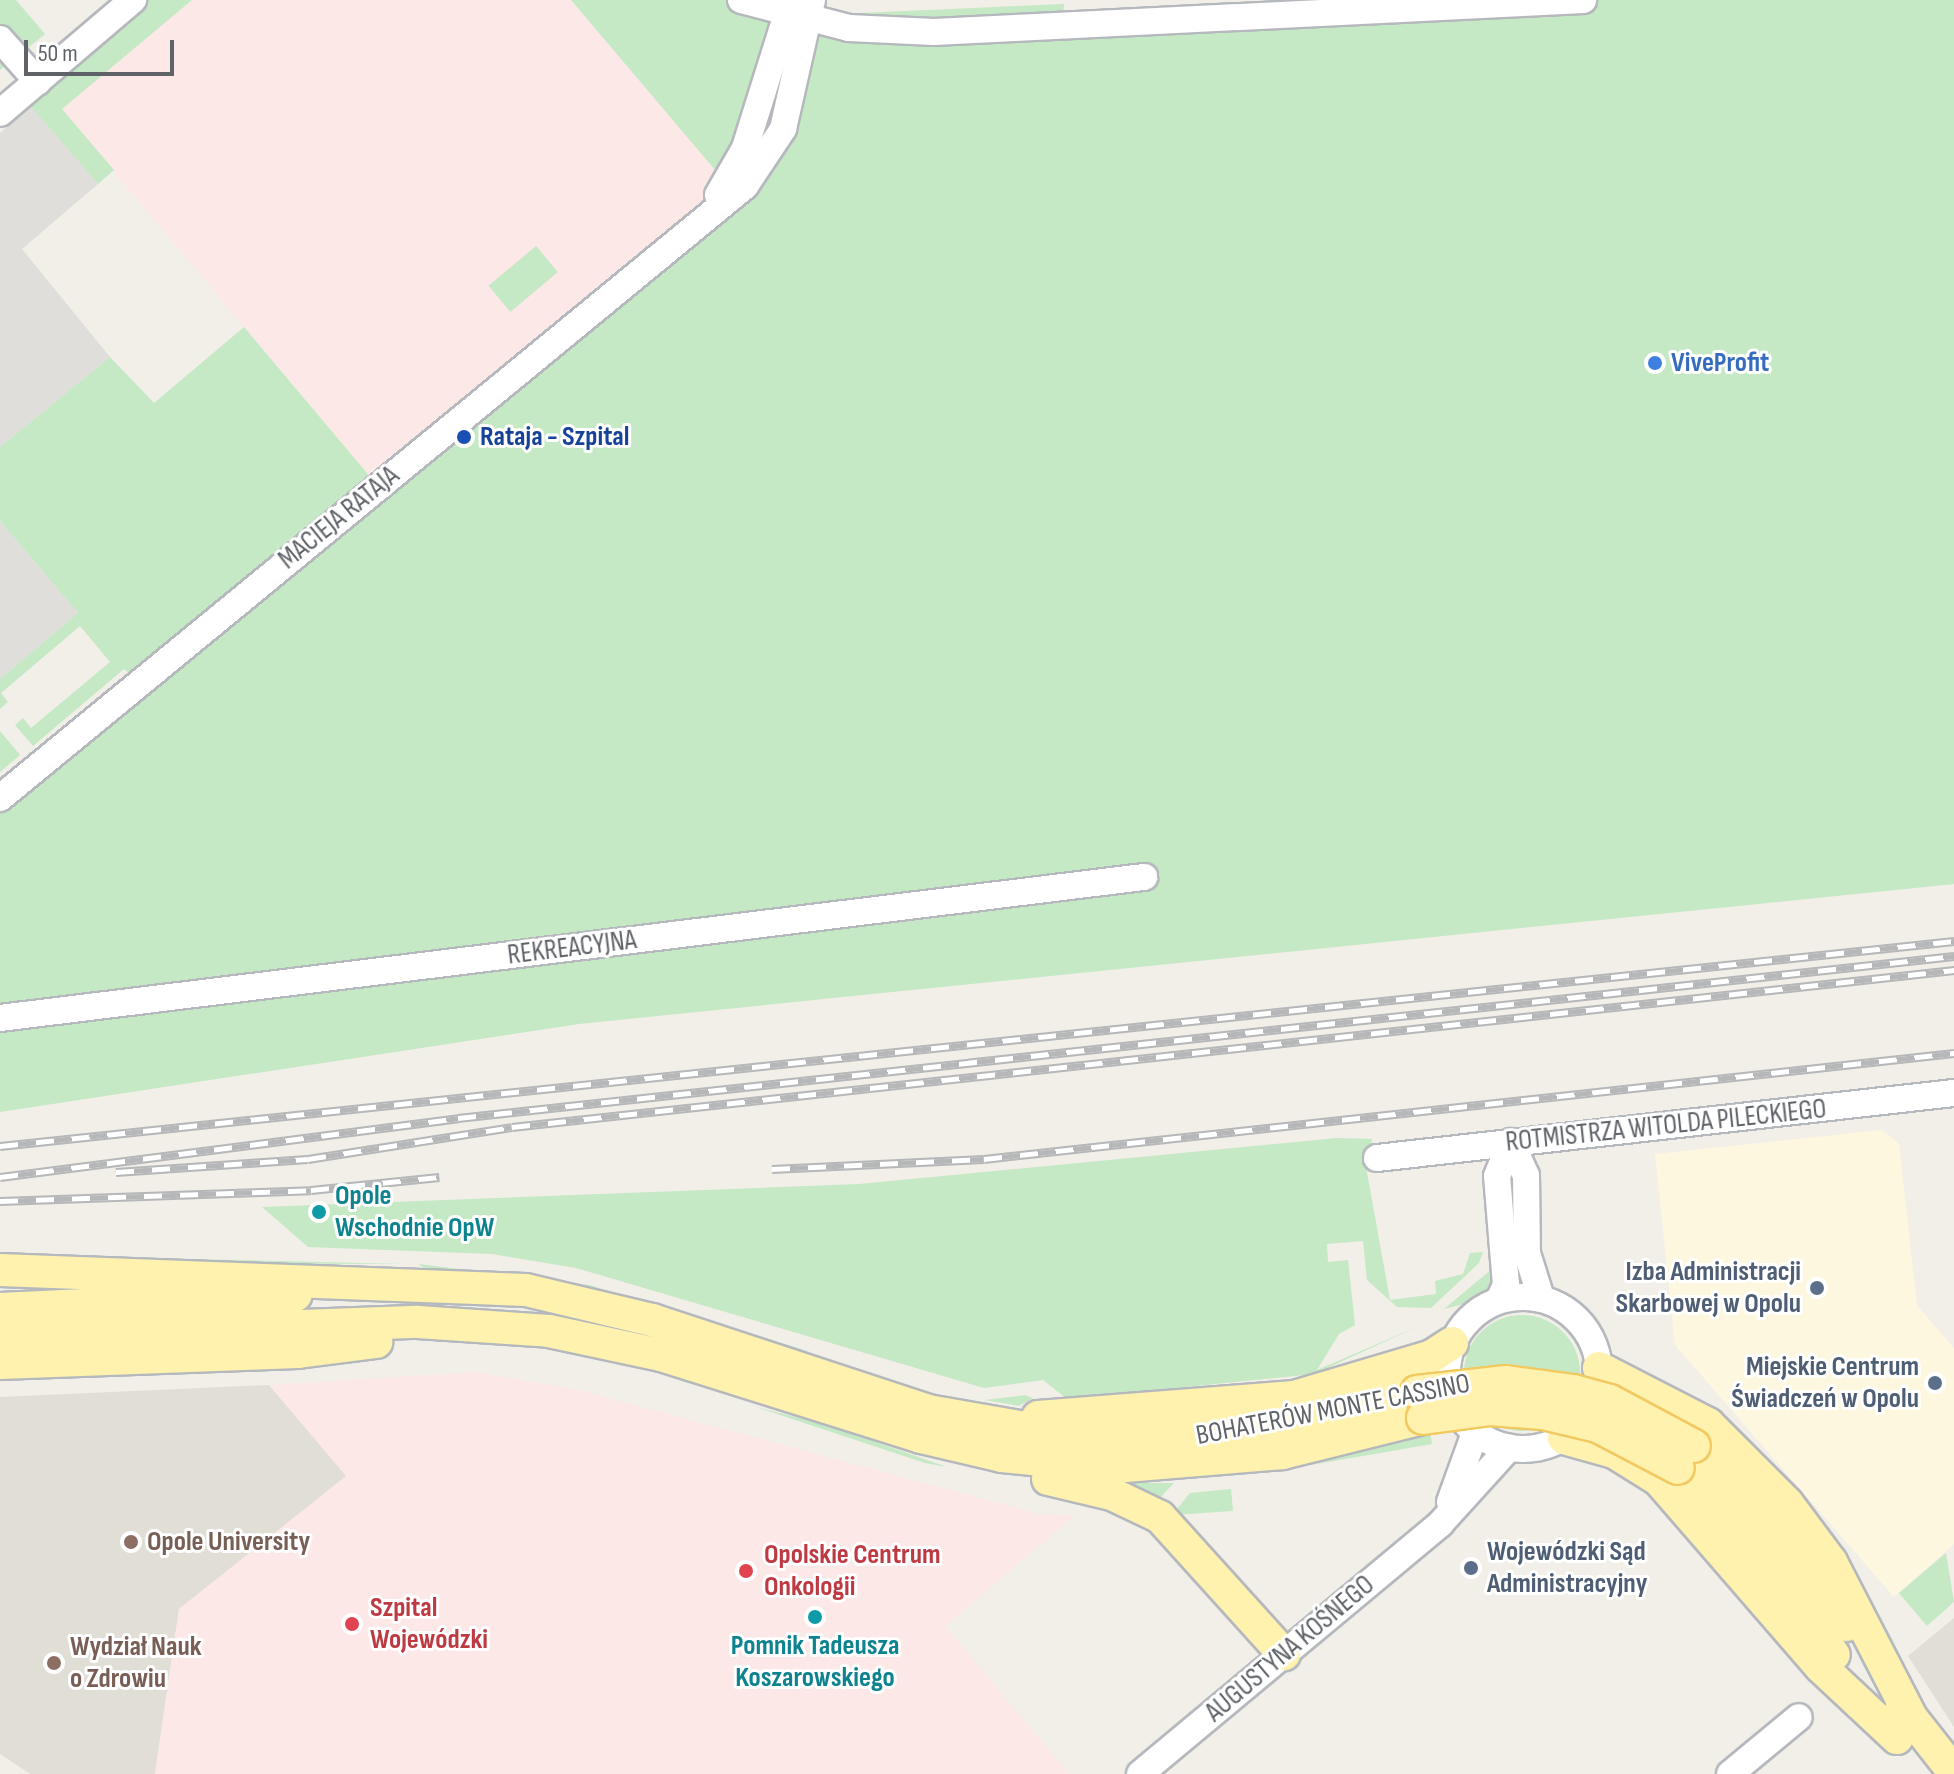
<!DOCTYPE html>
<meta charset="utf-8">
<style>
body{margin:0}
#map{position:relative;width:1954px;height:1774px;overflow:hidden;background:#f1efe8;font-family:"Sofia Sans Condensed",sans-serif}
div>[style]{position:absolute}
.commercial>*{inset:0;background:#fef7e0}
.industrial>*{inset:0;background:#e0deda}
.education>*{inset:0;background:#e1ded6}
.medical>*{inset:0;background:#fce8e6}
.green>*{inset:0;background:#c5e8c5;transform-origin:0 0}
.round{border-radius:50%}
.roads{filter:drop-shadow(2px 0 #b5b8bc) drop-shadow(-2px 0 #b5b8bc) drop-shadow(0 2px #b5b8bc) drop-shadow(0 -2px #b5b8bc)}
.minor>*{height:26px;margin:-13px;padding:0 13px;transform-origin:13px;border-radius:13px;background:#fff}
.minor>.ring{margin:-13px;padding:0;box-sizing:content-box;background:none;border:26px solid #fff;border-radius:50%}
.major>*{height:32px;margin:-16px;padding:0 16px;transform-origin:16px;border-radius:16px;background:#fff2af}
.rail>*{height:9px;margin-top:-4.5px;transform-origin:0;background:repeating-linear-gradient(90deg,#fff 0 18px,#b6b7b8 0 36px);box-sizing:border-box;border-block:2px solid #b6b7b8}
.bridges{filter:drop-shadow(2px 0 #f2c960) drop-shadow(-2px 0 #f2c960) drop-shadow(0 2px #f2c960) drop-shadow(0 -2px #f2c960)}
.major-bridge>*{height:32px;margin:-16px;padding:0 16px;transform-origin:16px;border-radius:16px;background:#fff2af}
.dots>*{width:22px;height:22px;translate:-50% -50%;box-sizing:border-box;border:4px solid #fff;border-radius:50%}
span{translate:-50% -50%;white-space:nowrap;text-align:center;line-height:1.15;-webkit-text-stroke:6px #fff;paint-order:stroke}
.shop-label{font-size:28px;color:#366cbe;font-weight:700}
.left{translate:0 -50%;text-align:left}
.transit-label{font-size:28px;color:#164399;font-weight:700}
.street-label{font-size:28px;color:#5f6368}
.culture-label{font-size:28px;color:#0d838f;font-weight:700}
.service-label{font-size:28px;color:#4e5e75;font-weight:700}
.right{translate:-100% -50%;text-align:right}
.education-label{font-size:28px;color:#785e54;font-weight:700}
.health-label{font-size:28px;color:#be3a42;font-weight:700}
.scale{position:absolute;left:24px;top:40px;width:150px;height:36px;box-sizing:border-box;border:4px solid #5f6368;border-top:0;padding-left:10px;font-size:24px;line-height:28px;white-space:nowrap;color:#5f6368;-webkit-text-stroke:6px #fff;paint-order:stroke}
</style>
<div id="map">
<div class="commercial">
<div style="clip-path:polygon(1882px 1130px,1899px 1144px,1917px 1306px,1954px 1348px,1954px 1544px,1894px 1597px,1675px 1345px,1655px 1154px)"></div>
</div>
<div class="industrial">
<div style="clip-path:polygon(31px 106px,98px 184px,22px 249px,110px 357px,0 447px,0 133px)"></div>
<div style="clip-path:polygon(0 521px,78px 613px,0 679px)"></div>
</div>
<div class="education">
<div style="clip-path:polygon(269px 1385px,347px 1476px,179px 1609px,155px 1774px,30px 1774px,0 1754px,0 1397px)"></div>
<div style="clip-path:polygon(1954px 1618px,1954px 1727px,1908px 1656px)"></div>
</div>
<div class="medical">
<div style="clip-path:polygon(192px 0,571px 0,727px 184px,378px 486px,61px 109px)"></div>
<div style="clip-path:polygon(477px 1372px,579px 1390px,1039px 1514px,1074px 1516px,945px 1626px,1069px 1774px,155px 1774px,179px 1609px,346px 1476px,269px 1385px)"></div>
</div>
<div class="green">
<div style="clip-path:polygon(0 0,16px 0,45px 34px,0 70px)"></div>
<div style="clip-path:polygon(133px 0,192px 0,62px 109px,114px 170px,98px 184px,21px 95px)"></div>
<div style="clip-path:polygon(571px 0,741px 0,785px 16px,727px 184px)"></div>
<div style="clip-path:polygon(1583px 0,1954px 0,1954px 884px,579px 1024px,0 1112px,0 798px,140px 681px,124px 669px,33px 746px,15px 725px,23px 718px,31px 728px,110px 662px,80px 626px,1px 693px,8px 702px,0 709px,0 679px,78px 613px,0 521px,0 447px,110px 357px,154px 403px,244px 327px,377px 485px,767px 160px,810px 21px,849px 28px)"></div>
<div style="clip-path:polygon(1064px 4px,1063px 15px,909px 22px,838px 14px)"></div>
<div style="left:536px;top:246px;width:34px;height:62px;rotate:50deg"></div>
<div style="clip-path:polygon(0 731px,20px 755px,0 772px)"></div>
<div style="clip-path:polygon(1337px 1138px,1372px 1139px,1366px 1167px,1390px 1300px,1436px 1294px,1435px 1281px,1463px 1274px,1470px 1253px,1483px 1252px,1479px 1263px,1431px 1308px,1397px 1307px,1367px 1280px,1363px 1241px,1327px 1244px,1328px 1262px,1348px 1260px,1355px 1325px,1339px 1334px,1317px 1370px,1419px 1326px,1314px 1374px,1067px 1399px,1043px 1380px,984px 1388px,576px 1268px,492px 1254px,308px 1247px,262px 1207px,859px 1184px)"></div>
<div style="clip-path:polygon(151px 1258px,405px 1264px,151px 1263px)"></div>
<div style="clip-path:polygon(1499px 1263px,1484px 1299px,1444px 1309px)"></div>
<div style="clip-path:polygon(419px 1264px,589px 1285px,811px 1352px,427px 1271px)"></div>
<div class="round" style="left:1464px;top:1315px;width:116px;height:116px"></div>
<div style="clip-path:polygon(1422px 1376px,1432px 1444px,1311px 1465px,1430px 1435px)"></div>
<div style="clip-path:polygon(1025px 1395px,1033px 1398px,1019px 1406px,985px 1400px)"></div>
<div style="clip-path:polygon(756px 1407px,827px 1425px,947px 1467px,925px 1463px)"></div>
<div style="clip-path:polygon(1102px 1483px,1174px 1483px,1154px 1504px)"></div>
<div style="clip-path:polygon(1231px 1489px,1233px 1511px,1172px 1515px,1190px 1493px)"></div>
<div style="clip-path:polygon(1946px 1553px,1954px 1602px,1927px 1626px,1899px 1593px)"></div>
</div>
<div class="roads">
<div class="minor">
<div style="left:741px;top:0;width:112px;rotate:14.5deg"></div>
<div style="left:849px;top:28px;width:85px;rotate:2.7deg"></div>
<div style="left:934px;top:32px;width:650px;rotate:-2.82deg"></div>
<div style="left:0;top:39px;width:57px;rotate:48.5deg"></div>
<div style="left:0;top:113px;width:175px;rotate:-40.4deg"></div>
<div style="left:718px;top:195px;width:54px;rotate:-60.1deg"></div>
<div style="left:745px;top:148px;width:154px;rotate:-72.6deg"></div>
<div style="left:0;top:798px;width:964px;rotate:-39.4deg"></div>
<div style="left:745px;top:186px;width:69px;rotate:-56.3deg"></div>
<div style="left:783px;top:129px;width:132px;rotate:-77.3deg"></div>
<div style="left:0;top:1018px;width:1153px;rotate:-7.03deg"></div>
<div style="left:1511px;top:1142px;width:36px;rotate:66deg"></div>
<div style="left:1526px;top:1175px;width:78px;rotate:89.3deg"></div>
<div style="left:1527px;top:1253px;width:47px;rotate:72.7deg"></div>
<div style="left:1377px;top:1158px;width:581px;rotate:-6.43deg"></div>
<div class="ring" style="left:1447px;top:1297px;width:126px;height:126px"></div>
<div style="left:1499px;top:1300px;width:17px;rotate:-65deg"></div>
<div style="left:1506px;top:1285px;width:109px;rotate:-94.7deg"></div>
<div style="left:1497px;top:1176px;width:37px;rotate:-68deg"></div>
<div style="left:1450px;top:1502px;width:73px;rotate:-70.1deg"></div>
<div style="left:1140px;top:1774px;width:391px;rotate:-39.8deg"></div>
<div style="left:1440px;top:1524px;width:103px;rotate:-47.8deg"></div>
<div style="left:1730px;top:1774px;width:89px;rotate:-39.6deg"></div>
</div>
<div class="major">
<div style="left:0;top:1270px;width:526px;rotate:2.18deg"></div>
<div style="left:526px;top:1290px;width:130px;rotate:13.4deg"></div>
<div style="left:652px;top:1320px;width:291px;rotate:18.2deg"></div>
<div style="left:928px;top:1411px;width:157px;rotate:9.9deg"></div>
<div style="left:1083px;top:1438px;width:153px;rotate:-1.9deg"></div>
<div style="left:1236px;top:1433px;width:186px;rotate:-12.8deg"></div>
<div style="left:0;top:1309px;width:296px;rotate:-2.7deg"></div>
<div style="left:0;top:1337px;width:418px;rotate:-2.1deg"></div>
<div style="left:418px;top:1322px;width:131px;rotate:3.9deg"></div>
<div style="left:549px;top:1331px;width:115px;rotate:12.1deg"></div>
<div style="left:661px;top:1355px;width:273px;rotate:17.5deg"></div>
<div style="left:921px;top:1437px;width:83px;rotate:13.2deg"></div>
<div style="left:1002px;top:1456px;width:112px;rotate:5.7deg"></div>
<div style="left:1113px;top:1467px;width:170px;rotate:-4.7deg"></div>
<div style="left:1282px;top:1453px;width:145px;rotate:-13.9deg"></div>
<div style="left:0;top:1363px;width:298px;rotate:-2.1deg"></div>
<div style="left:298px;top:1352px;width:79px;rotate:-7.3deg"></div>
<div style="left:1599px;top:1368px;width:123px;rotate:27.2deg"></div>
<div style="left:1708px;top:1424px;width:112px;rotate:45deg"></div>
<div style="left:1787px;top:1503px;width:74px;rotate:53.3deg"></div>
<div style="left:1831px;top:1562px;width:179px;rotate:62.7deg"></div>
<div style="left:1038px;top:1417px;width:257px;rotate:-4.5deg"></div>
<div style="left:1294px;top:1397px;width:144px;rotate:-16.5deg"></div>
<div style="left:1432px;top:1356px;width:24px;rotate:-33deg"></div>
<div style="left:1564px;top:1438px;width:52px;rotate:15.6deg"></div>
<div style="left:1614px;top:1452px;width:53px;rotate:31.9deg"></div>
<div style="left:1659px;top:1480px;width:247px;rotate:49.1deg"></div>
<div style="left:1821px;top:1667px;width:104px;rotate:43.1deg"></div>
<div style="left:1694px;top:1446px;width:87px;rotate:42.7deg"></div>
<div style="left:1758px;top:1505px;width:149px;rotate:53.7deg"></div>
<div style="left:1678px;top:1468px;width:60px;rotate:40.3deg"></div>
<div style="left:1724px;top:1507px;width:184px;rotate:53.4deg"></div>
<div style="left:1048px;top:1479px;width:66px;rotate:13.2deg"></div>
<div style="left:1112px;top:1494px;width:53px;rotate:25.6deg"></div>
<div style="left:1160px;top:1517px;width:185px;rotate:47.9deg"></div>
<div style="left:1902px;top:1706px;width:84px;rotate:51.8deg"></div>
</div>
</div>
<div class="rail">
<div style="left:0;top:1146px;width:1965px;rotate:-5.99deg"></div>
<div style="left:772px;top:1169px;width:212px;rotate:-2.7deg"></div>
<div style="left:984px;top:1159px;width:976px;rotate:-6.24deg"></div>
<div style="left:116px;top:1172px;width:192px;rotate:-3.9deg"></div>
<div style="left:308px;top:1159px;width:206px;rotate:-8.9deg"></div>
<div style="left:512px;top:1127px;width:1451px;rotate:-6.21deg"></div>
<div style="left:0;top:1177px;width:462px;rotate:-7.3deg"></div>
<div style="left:458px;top:1118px;width:1505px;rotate:-6.18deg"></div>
<div style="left:0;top:1201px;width:311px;rotate:-2deg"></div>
<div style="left:311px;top:1190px;width:129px;rotate:-5.8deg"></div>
</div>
<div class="bridges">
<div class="major-bridge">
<div style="left:1417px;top:1392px;width:90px;rotate:-6.4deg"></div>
<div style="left:1506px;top:1382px;width:68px;rotate:7.7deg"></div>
<div style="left:1573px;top:1391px;width:38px;rotate:15deg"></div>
<div style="left:1610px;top:1401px;width:95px;rotate:28.2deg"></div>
<div style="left:1423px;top:1418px;width:68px;rotate:-7.7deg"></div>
<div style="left:1490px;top:1409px;width:53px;rotate:4.3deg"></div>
<div style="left:1543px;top:1413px;width:57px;rotate:13.3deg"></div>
<div style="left:1598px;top:1426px;width:90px;rotate:27.7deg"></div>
</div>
</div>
<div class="dots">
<div style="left:1655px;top:363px;background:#3f7fe0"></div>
<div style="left:464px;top:437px;background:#1a4fb4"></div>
<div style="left:319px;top:1212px;background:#0f9aa8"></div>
<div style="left:1817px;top:1288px;background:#5c6f8a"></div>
<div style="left:1935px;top:1383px;background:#5c6f8a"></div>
<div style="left:131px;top:1542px;background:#8d6e63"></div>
<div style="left:1471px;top:1568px;background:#5c6f8a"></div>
<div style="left:746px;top:1571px;background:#e0444e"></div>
<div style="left:815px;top:1617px;background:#0f9aa8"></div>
<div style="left:352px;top:1624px;background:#e0444e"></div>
<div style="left:54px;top:1663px;background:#8d6e63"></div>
</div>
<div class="shop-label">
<span class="left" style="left:1671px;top:363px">ViveProfit</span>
</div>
<div class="transit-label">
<span class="left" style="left:480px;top:437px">Rataja - Szpital</span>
</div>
<div class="street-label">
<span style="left:339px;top:518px;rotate:-39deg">MACIEJA RATAJA</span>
<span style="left:572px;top:948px;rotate:-7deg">REKREACYJNA</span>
<span style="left:1666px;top:1126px;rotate:-6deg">ROTMISTRZA WITOLDA PILECKIEGO</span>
<span style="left:1333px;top:1410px;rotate:-11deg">BOHATERÓW MONTE CASSINO</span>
<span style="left:1290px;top:1649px;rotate:-40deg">AUGUSTYNA KOŚNEGO</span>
</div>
<div class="culture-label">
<span class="left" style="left:335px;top:1212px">Opole<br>Wschodnie OpW</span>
<span style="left:815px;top:1662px">Pomnik Tadeusza<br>Koszarowskiego</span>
</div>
<div class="service-label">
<span class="right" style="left:1801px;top:1288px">Izba Administracji<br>Skarbowej w Opolu</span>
<span class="right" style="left:1919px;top:1383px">Miejskie Centrum<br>Świadczeń w Opolu</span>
<span class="left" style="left:1487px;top:1568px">Wojewódzki Sąd<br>Administracyjny</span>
</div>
<div class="education-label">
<span class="left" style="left:147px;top:1542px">Opole University</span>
<span class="left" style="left:70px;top:1663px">Wydział Nauk<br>o Zdrowiu</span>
</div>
<div class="health-label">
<span class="left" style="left:764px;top:1571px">Opolskie Centrum<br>Onkologii</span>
<span class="left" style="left:370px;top:1624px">Szpital<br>Wojewódzki</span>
</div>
<div class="scale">50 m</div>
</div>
